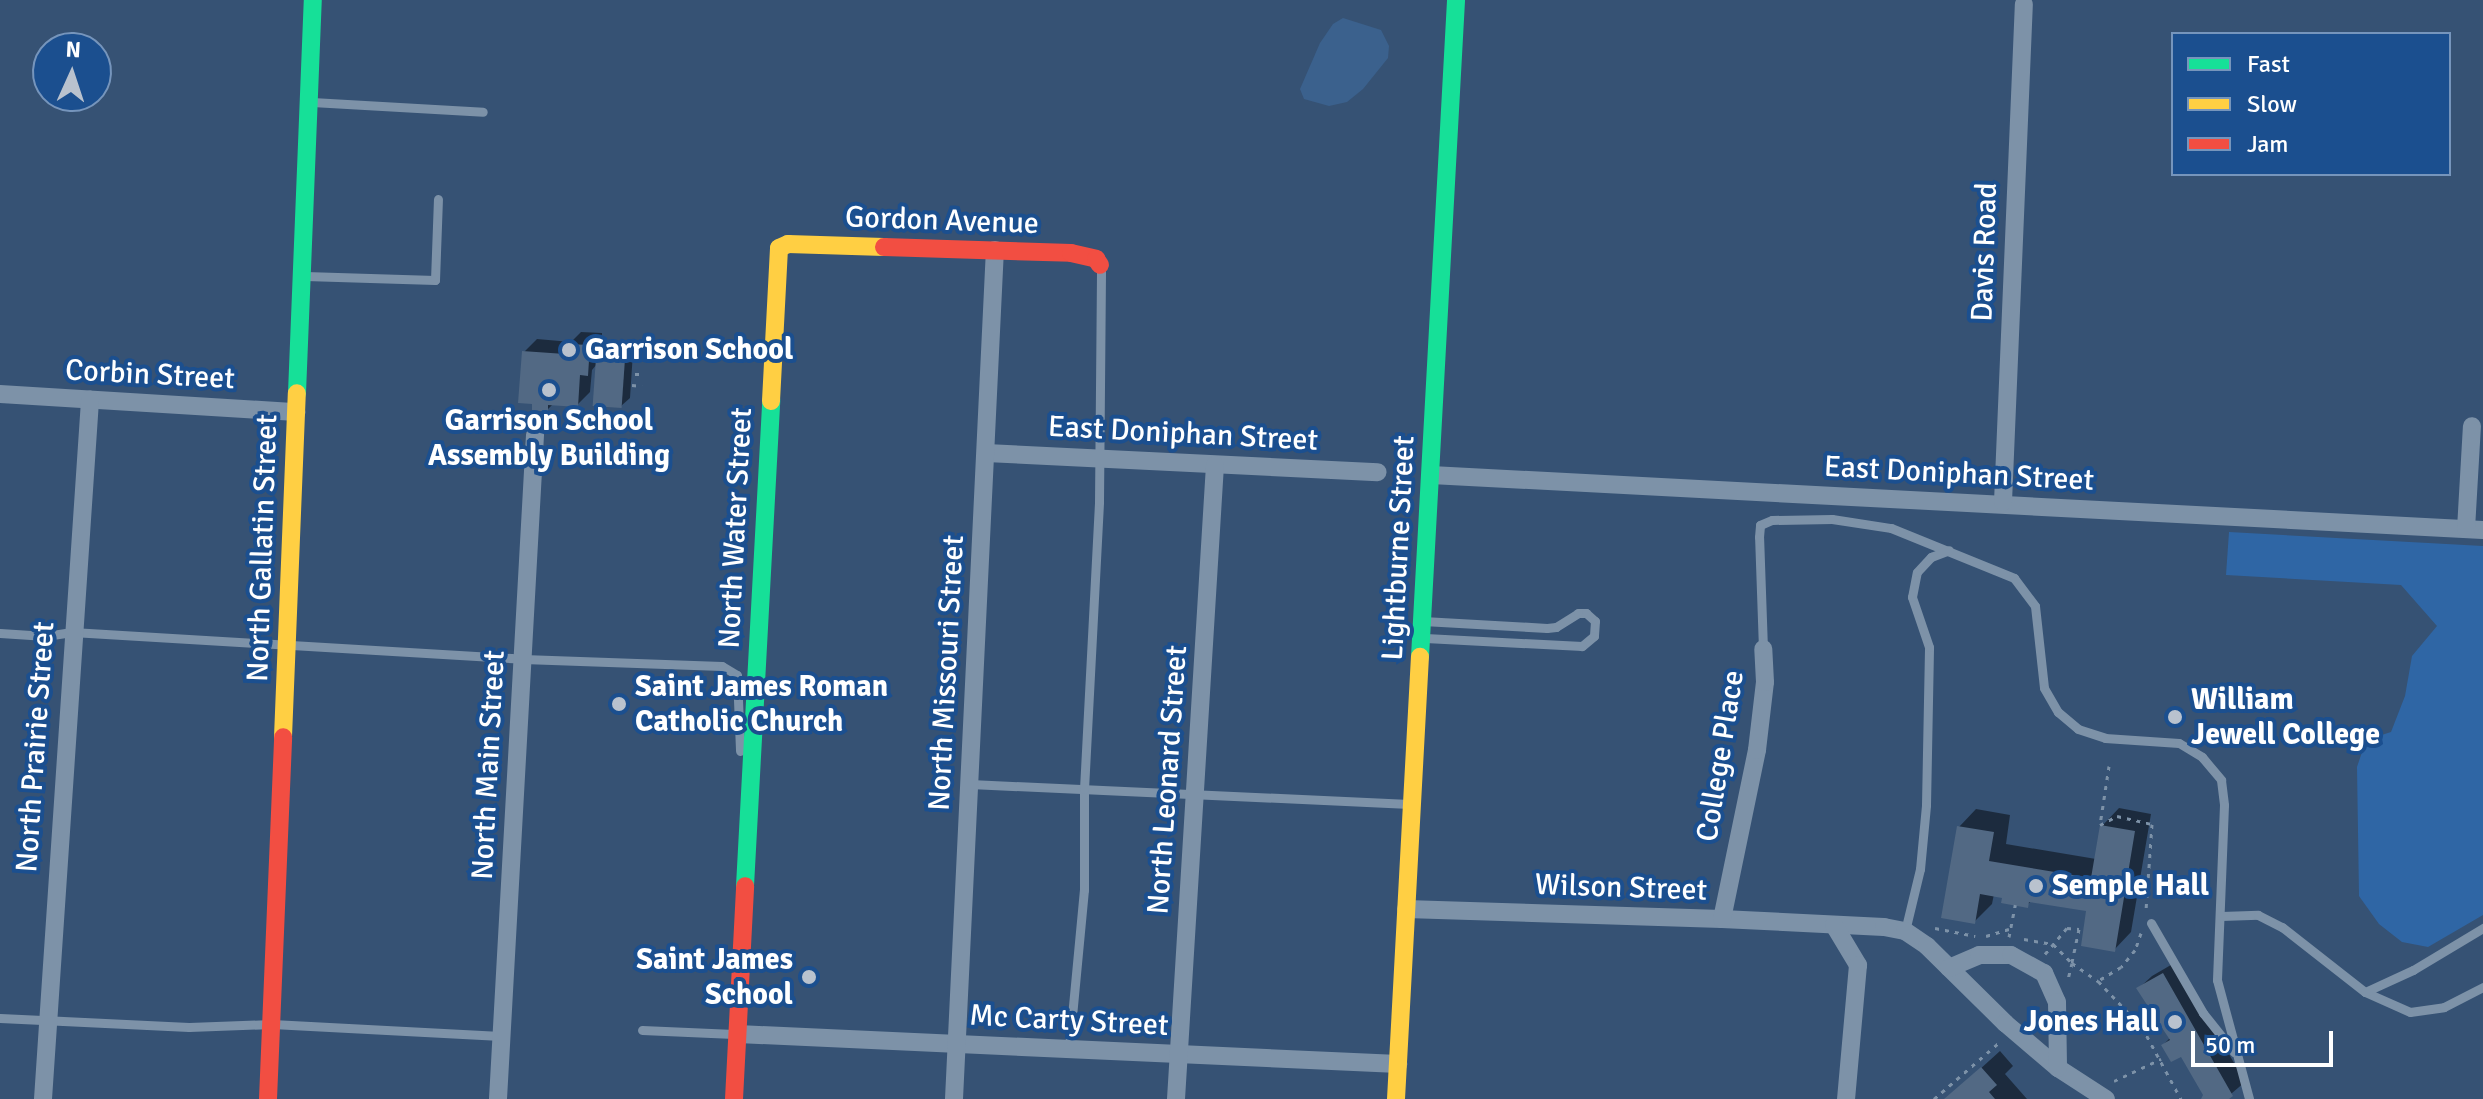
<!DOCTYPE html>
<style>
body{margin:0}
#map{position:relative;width:2483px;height:1099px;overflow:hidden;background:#365274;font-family:Signika,sans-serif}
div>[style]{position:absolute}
.green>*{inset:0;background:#2f66a5}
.water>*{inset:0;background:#3b618d}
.shadow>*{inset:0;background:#0007}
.building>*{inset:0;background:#526984;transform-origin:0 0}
.path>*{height:3px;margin-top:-1.5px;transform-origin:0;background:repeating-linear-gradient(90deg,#7d92a8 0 4px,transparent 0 10px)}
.lane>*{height:9px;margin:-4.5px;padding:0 4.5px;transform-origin:4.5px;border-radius:4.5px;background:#7d92a8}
.street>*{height:18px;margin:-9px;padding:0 9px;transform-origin:9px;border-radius:9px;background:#7d92a8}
.fast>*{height:18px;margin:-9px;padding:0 9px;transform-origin:9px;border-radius:9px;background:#16e098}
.slow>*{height:18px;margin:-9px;padding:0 9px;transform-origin:9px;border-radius:9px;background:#ffcf43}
.jam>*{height:18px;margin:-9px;padding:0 9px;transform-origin:9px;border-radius:9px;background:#f24e42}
.dots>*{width:22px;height:22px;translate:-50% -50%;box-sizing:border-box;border:4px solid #1b4f8f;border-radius:50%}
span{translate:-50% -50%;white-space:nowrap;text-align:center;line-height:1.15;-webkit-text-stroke:8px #1b4f8f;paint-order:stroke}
.street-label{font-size:30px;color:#fff}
.poi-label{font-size:30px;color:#fff;font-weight:700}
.left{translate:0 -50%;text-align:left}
.right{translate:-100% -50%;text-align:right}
.legend{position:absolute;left:2171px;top:32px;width:280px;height:144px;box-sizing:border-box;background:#1b4f8f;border:2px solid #7695bc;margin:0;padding:10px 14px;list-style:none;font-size:24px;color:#fff}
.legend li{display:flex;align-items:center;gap:16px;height:40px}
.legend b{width:40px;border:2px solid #7695bc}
.north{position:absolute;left:32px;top:32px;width:80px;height:80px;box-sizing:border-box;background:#1b4f8f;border:2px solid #7695bc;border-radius:50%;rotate:3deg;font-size:22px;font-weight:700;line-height:32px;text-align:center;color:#fff}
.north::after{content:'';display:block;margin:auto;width:28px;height:36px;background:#b9c2ce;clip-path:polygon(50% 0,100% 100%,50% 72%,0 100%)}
.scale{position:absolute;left:2191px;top:1031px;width:142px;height:36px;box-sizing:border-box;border:4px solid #fff;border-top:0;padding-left:10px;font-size:24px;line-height:28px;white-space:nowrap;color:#fff;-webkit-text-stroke:6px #1b4f8f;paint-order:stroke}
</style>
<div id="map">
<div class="green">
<div style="clip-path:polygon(2229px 532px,2483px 546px,2483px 915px,2428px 947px,2402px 942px,2379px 924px,2359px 896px,2357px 767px,2366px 740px,2391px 732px,2405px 696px,2412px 656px,2437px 626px,2401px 585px,2226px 575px)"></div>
</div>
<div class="water">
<div style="clip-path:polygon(1343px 18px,1381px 30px,1389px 46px,1388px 58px,1363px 89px,1347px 102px,1329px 106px,1304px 99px,1300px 89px,1320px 43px,1333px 24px)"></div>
</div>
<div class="shadow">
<div style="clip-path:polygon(581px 332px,602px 333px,601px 356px,606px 351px,633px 352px,630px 398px,621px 406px,597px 364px,592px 370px,590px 392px,577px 405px,553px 404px,547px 410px,524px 352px,537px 339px,571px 342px)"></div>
<div style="clip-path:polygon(2119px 808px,2151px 814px,2131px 932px,2114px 950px,2089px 910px,2032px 900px,2027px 905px,1994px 894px,1992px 904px,1975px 921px,1959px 827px,1976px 809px,2010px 815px,2006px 844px,2096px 859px,2102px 826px)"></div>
<div style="clip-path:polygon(2176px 962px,2245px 1082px,2225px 1099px,2203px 1099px,2205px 1095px,2182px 1054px,2163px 1045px,2171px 1037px,2139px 988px,2152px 976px)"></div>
<div style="clip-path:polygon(2000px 1051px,2013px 1066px,2005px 1074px,2027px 1099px,1947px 1099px)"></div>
</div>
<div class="building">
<div style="clip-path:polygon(566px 344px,590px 345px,588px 376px,580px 375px,578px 407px,548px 405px,548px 412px,532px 410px,532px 404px,518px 403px,522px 351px,565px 354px)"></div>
<div style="left:596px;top:358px;width:29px;height:48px;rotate:4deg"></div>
<div style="clip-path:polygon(2100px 825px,2135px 831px,2115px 952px,2081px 946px,2086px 911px,2029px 902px,2028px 908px,2001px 903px,2002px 898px,1980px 894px,1975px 924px,1941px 918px,1957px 826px,1994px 832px,1989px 861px,2091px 878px)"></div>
<div style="clip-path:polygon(2163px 973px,2233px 1096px,2229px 1099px,2201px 1099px,2203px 1095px,2181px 1057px,2171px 1062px,2161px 1045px,2170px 1040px,2136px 988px)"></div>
<div style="clip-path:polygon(1981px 1067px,1997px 1085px,1989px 1092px,1995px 1099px,1944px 1099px)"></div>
</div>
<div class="path">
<div style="left:635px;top:374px;width:7px"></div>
<div style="left:632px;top:385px;width:10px;rotate:6deg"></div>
<div style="left:2109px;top:766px;width:60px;rotate:98.7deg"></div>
<div style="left:2100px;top:825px;width:19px;rotate:-28deg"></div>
<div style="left:2117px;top:816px;width:36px;rotate:13deg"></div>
<div style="left:2152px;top:824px;width:86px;rotate:94deg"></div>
<div style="left:1935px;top:928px;width:41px;rotate:11.3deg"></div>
<div style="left:2141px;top:933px;width:18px;rotate:109deg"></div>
<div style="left:2135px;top:950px;width:22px;rotate:129deg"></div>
<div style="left:2121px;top:967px;width:27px;rotate:149deg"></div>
<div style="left:2098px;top:981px;width:64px;rotate:46.3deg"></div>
<div style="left:2142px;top:1027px;width:82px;rotate:61.6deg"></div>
<div style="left:1986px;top:936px;width:24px;rotate:-17deg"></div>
<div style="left:2009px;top:937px;width:33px;rotate:-79deg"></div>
<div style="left:2024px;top:939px;width:29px;rotate:10deg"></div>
<div style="left:2053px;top:944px;width:27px;rotate:45deg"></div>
<div style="left:2072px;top:963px;width:16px;rotate:104deg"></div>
<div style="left:2045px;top:954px;width:34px;rotate:-50deg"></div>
<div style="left:2067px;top:928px;width:12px;rotate:5deg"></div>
<div style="left:2079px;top:929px;width:35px;rotate:102deg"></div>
<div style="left:2072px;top:963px;width:32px;rotate:35deg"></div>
<div style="left:2114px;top:1081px;width:52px;rotate:-25.1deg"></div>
<div style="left:1934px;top:1099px;width:89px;rotate:-40.9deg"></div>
</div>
<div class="lane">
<div style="left:312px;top:102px;width:171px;rotate:3.3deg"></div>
<div style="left:305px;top:276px;width:130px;rotate:1.8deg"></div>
<div style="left:435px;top:280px;width:81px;rotate:-87.9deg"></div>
<div style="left:1423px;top:621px;width:124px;rotate:3.2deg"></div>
<div style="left:1547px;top:628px;width:9px;rotate:-6deg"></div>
<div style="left:1556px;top:627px;width:26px;rotate:-32deg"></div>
<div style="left:1578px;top:613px;width:8px"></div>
<div style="left:1586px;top:613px;width:12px;rotate:42deg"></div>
<div style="left:1595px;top:621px;width:15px;rotate:94deg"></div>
<div style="left:1594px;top:636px;width:16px;rotate:140deg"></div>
<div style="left:1582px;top:646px;width:157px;rotate:-177.1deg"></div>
<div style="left:0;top:633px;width:46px;rotate:3.7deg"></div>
<div style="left:46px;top:636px;width:26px;rotate:-9deg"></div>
<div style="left:72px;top:632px;width:452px;rotate:3.4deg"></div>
<div style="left:523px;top:659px;width:199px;rotate:2deg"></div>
<div style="left:722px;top:666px;width:17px;rotate:31deg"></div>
<div style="left:737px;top:675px;width:76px;rotate:87.7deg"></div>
<div style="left:1763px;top:649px;width:112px;rotate:-92deg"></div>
<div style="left:1759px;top:537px;width:12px;rotate:-85deg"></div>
<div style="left:1760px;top:525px;width:13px;rotate:-23deg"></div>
<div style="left:1772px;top:520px;width:60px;rotate:-1deg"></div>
<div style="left:1832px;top:519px;width:60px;rotate:8.7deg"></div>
<div style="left:1891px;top:528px;width:133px;rotate:22.1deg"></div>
<div style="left:2014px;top:578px;width:35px;rotate:53deg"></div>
<div style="left:2035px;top:606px;width:82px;rotate:83.7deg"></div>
<div style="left:2044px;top:688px;width:28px;rotate:60deg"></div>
<div style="left:2058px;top:712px;width:26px;rotate:40deg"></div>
<div style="left:2078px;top:729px;width:28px;rotate:18deg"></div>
<div style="left:2105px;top:738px;width:74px;rotate:3.9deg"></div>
<div style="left:2179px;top:743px;width:27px;rotate:31deg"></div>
<div style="left:2202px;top:757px;width:30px;rotate:50deg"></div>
<div style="left:2221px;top:780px;width:25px;rotate:83deg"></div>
<div style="left:2224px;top:805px;width:175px;rotate:92.3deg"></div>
<div style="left:2217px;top:980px;width:123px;rotate:74.9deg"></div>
<div style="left:970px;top:784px;width:440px;rotate:2.6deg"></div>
<div style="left:2221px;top:916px;width:37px;rotate:-2deg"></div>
<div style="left:2258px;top:915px;width:27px;rotate:27deg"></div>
<div style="left:2282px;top:927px;width:105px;rotate:38.1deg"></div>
<div style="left:2365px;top:992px;width:49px;rotate:24deg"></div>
<div style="left:2410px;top:1012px;width:34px;rotate:-8deg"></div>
<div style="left:2444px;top:1007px;width:44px;rotate:-27.1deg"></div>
<div style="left:2151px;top:923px;width:104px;rotate:60deg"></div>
<div style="left:2203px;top:1013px;width:50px;rotate:51.5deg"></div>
<div style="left:1905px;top:931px;width:64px;rotate:-76.4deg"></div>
<div style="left:1920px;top:869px;width:64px;rotate:-84.6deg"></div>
<div style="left:1926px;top:805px;width:158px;rotate:-88.9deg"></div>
<div style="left:1929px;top:647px;width:53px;rotate:-108.8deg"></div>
<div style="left:1912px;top:597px;width:25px;rotate:-79deg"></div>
<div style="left:1917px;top:572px;width:21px;rotate:-47deg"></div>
<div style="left:1931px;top:557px;width:19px;rotate:-21deg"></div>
<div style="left:2365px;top:992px;width:53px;rotate:-24.6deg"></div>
<div style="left:2413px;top:970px;width:82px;rotate:-31deg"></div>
<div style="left:0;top:1018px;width:189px;rotate:2.7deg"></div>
<div style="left:189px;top:1027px;width:83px;rotate:-2.1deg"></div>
<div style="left:272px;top:1024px;width:229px;rotate:3deg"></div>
<div style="left:642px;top:1030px;width:92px;rotate:2.5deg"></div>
<div style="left:1069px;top:1048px;width:159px;rotate:-84.6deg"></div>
<div style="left:1084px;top:890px;width:101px;rotate:-90deg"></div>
<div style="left:1084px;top:789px;width:287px;rotate:-87deg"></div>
<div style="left:1099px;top:502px;width:233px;rotate:-89.5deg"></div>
</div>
<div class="street">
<div style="left:0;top:394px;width:297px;rotate:3.5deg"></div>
<div style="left:986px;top:453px;width:392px;rotate:2.8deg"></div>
<div style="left:1431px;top:475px;width:1053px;rotate:2.99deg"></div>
<div style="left:2003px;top:502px;width:498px;rotate:-87.6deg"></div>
<div style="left:2466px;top:529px;width:103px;rotate:-86.7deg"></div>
<div style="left:1406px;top:909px;width:316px;rotate:1.8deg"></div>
<div style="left:1722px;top:919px;width:162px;rotate:2.8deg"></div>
<div style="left:1884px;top:927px;width:21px;rotate:11deg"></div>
<div style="left:1905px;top:931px;width:27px;rotate:34deg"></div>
<div style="left:1927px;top:946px;width:110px;rotate:44.6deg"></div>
<div style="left:2005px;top:1023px;width:70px;rotate:40.3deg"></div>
<div style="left:2058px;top:1068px;width:57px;rotate:32.9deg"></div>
<div style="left:1722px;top:919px;width:173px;rotate:-78.3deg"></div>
<div style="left:1757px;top:750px;width:68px;rotate:-83.3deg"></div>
<div style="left:1765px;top:682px;width:33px;rotate:-93deg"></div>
<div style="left:1834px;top:925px;width:47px;rotate:59deg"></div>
<div style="left:1858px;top:965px;width:135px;rotate:95.1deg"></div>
<div style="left:1949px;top:968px;width:33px;rotate:-23deg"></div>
<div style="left:1979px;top:955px;width:32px"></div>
<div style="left:2011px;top:955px;width:38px;rotate:29deg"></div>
<div style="left:2044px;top:973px;width:32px;rotate:66deg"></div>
<div style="left:2057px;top:1002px;width:66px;rotate:89.1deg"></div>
<div style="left:738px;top:1034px;width:661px;rotate:2.6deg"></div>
<div style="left:43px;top:1099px;width:701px;rotate:-86.15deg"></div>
<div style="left:498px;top:1099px;width:665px;rotate:-86.81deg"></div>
<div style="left:954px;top:1099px;width:850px;rotate:-87.24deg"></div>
<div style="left:1176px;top:1099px;width:635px;rotate:-86.48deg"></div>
</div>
<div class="fast">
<div style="left:297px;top:393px;width:393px;rotate:-87.7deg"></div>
<div style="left:1420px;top:657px;width:658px;rotate:-86.86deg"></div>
<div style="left:745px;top:886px;width:486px;rotate:-86.9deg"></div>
</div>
<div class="slow">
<div style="left:771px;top:401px;width:153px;rotate:-87deg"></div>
<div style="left:779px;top:248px;width:10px;rotate:-24deg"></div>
<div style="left:788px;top:244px;width:96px;rotate:1.8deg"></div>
<div style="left:283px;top:737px;width:344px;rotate:-87.7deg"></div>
<div style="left:1396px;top:1099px;width:443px;rotate:-86.9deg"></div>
</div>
<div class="jam">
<div style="left:884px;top:247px;width:187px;rotate:1.8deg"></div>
<div style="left:1071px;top:253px;width:26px;rotate:13deg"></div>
<div style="left:1096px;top:259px;width:7px;rotate:56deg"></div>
<div style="left:268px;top:1099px;width:362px;rotate:-87.6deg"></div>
<div style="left:734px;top:1099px;width:213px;rotate:-87deg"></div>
</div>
<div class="dots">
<div style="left:569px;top:350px;background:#b9c2ce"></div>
<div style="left:549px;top:390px;background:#b9c2ce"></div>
<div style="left:619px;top:704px;background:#b9c2ce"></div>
<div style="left:2175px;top:717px;background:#b9c2ce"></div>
<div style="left:2036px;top:886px;background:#b9c2ce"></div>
<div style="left:809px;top:977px;background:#b9c2ce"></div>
<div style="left:2175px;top:1022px;background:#b9c2ce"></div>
</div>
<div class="street-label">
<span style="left:942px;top:221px;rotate:2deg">Gordon Avenue</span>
<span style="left:1985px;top:252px;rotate:-88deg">Davis Road</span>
<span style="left:150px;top:375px;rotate:3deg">Corbin Street</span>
<span style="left:1183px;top:434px;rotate:3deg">East Doniphan Street</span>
<span style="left:1959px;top:474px;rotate:3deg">East Doniphan Street</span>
<span style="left:736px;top:528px;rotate:-87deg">North Water Street</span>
<span style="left:263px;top:548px;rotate:-88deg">North Gallatin Street</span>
<span style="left:1399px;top:548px;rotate:-87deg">Lightburne Street</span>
<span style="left:947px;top:673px;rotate:-87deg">North Missouri Street</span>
<span style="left:36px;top:747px;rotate:-86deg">North Prairie Street</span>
<span style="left:1721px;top:756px;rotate:-81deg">College Place</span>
<span style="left:489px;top:765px;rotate:-87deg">North Main Street</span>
<span style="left:1168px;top:780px;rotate:-86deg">North Leonard Street</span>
<span style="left:1621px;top:888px;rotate:2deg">Wilson Street</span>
<span style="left:1069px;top:1021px;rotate:3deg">Mc Carty Street</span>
</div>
<div class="poi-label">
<span class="left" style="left:585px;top:350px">Garrison School</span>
<span style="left:549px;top:438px">Garrison School<br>Assembly Building</span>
<span class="left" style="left:635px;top:704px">Saint James Roman<br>Catholic Church</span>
<span class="left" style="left:2191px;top:717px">William<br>Jewell College</span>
<span class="left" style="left:2052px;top:886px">Semple Hall</span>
<span class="right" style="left:793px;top:977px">Saint James<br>School</span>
<span class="right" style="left:2159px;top:1022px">Jones Hall</span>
</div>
<ul class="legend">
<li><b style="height:10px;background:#16e098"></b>Fast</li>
<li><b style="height:10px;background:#ffcf43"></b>Slow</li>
<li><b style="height:10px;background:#f24e42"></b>Jam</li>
</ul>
<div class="north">N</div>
<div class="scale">50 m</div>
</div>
